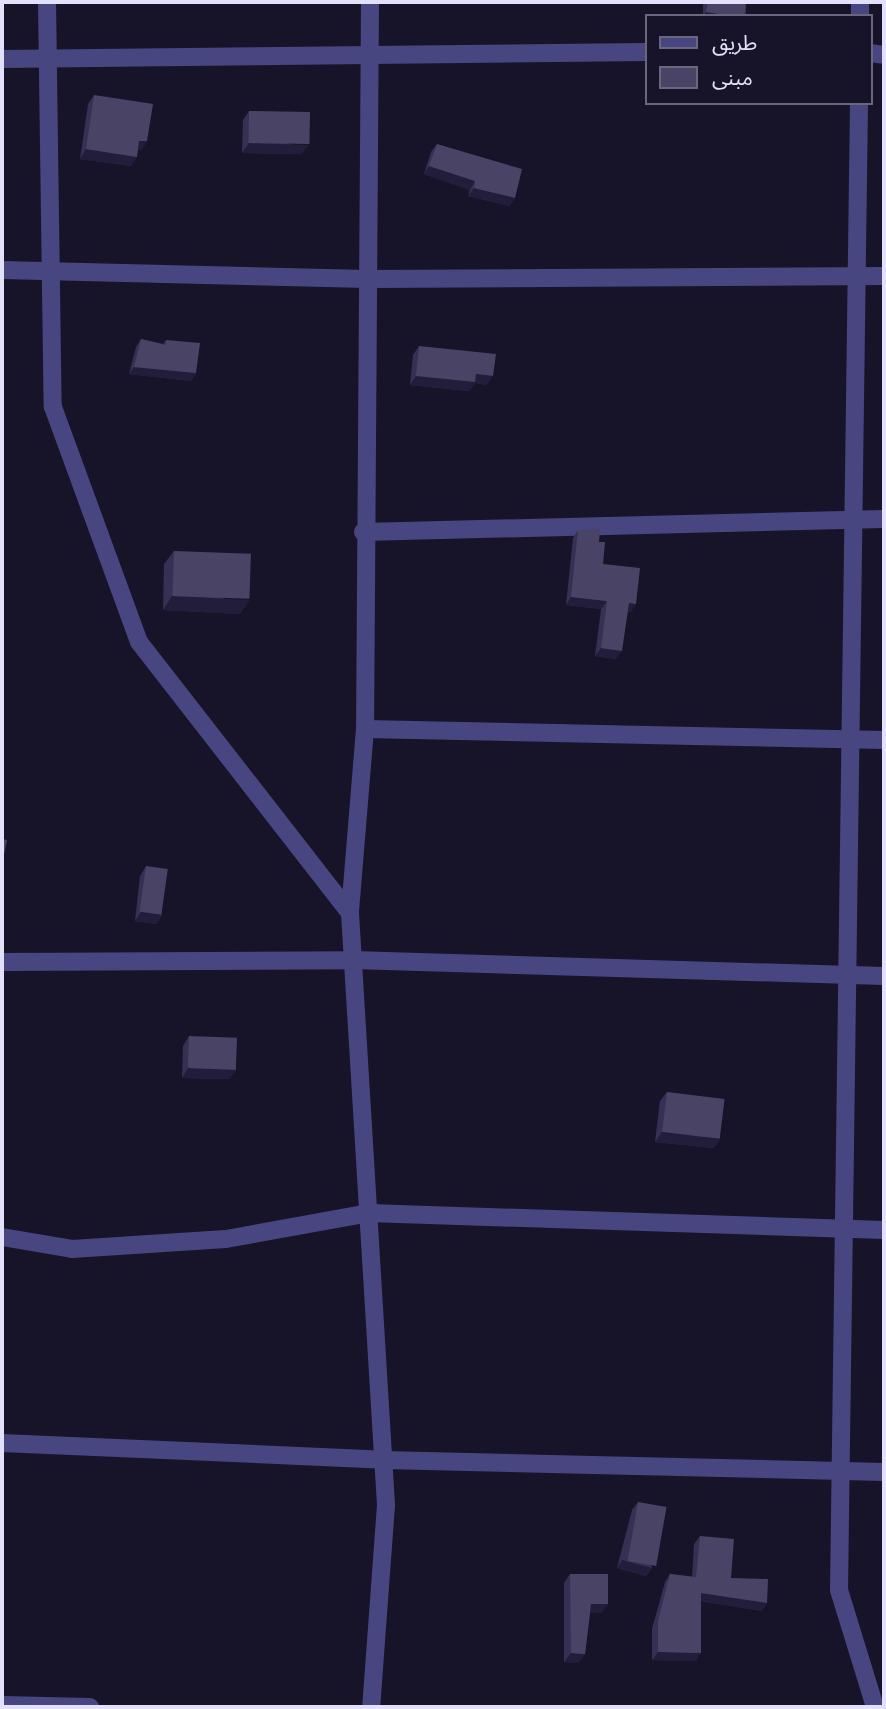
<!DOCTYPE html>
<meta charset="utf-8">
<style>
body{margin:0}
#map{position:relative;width:886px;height:1709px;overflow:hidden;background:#171429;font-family:Figtree,"Noto Sans Arabic",sans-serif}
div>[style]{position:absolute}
.minor>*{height:18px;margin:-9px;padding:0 9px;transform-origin:9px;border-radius:9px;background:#474681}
.wall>*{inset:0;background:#363054;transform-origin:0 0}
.shaded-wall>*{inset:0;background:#221d3b}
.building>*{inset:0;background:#494366;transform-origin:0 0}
span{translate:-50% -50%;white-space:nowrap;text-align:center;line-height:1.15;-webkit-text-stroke:5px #171429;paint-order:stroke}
.frame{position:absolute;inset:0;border:4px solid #e3e0fb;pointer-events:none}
.legend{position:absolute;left:645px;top:14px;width:228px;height:91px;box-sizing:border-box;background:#171429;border:2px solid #69667d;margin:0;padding:9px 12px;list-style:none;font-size:21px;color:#e3e0fb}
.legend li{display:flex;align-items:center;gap:14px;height:35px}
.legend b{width:35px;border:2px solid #69667d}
</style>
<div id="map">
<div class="minor">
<div style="left:47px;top:2px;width:405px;rotate:89.2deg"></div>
<div style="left:53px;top:407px;width:250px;rotate:69.9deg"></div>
<div style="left:139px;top:642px;width:343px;rotate:52.1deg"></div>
<div style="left:370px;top:2px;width:727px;rotate:90.39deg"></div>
<div style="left:365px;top:729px;width:185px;rotate:94.7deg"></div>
<div style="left:350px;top:913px;width:593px;rotate:86.52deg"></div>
<div style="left:386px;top:1505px;width:203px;rotate:94.2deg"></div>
<div style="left:860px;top:16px;width:14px;rotate:-90deg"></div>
<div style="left:870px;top:53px;width:14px;rotate:8deg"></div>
<div style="left:2px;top:59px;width:644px;rotate:-0.62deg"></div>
<div style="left:859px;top:103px;width:1487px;rotate:90.77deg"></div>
<div style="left:839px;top:1590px;width:122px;rotate:72.9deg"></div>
<div style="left:2px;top:270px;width:365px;rotate:1.4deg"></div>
<div style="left:367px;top:279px;width:517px;rotate:-0.33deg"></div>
<div style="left:363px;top:532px;width:521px;rotate:-1.43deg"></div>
<div style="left:365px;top:729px;width:519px;rotate:1.21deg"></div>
<div style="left:2px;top:962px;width:351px;rotate:-0.3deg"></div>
<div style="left:353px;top:960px;width:531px;rotate:1.73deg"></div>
<div style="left:2px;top:1237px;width:71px;rotate:9.7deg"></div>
<div style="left:72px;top:1249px;width:154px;rotate:-3.7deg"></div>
<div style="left:226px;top:1239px;width:145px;rotate:-10.3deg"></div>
<div style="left:369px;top:1213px;width:515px;rotate:1.89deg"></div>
<div style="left:2px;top:1443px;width:382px;rotate:2.5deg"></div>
<div style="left:384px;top:1460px;width:500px;rotate:1.37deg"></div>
<div style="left:2px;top:1705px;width:88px;rotate:1.3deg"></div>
</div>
<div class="wall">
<div style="left:703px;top:2px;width:43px;height:14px"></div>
<div style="clip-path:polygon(94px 95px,147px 141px,141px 150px,138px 150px,131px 166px,80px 159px,88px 104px)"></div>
<div style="clip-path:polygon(249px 111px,302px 154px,242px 153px,243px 120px)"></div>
<div style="clip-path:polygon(437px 144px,510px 206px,468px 196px,470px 190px,424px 174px,431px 152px)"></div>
<div style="clip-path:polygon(141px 339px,163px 344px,166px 340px,196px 373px,191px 381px,129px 374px,136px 347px)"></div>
<div style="clip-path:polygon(419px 346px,487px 385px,475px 383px,469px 391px,410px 385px,413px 355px)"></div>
<div style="clip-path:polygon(578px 530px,599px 542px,603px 564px,631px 612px,627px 612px,616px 659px,595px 656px,601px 609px,566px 605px,573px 538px)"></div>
<div style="clip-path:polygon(174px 551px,240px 614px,163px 610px,164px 564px)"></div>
<div style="clip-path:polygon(146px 866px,162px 915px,156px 924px,135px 921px,140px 876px)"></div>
<div style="clip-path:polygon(189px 1036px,236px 1070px,229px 1079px,182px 1078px,183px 1046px)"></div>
<div style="clip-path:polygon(667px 1092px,714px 1148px,655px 1142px,660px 1101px)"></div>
<div style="clip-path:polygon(638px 1502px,652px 1568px,646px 1576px,617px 1568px,632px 1510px)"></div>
<div style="clip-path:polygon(700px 1536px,731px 1578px,762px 1611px,701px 1601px,696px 1661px,652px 1660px,652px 1629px,665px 1582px,670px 1574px,692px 1577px,694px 1544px)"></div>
<div style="clip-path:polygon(570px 1574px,608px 1604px,601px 1613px,590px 1613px,585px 1654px,578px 1663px,564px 1662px,564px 1583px)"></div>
</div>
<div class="shaded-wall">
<div style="clip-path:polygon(706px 12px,732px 16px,704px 16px)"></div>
<div style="clip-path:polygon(139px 141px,147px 141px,141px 150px,132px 150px)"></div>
<div style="clip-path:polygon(249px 143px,309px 145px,302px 154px,242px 153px)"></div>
<div style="clip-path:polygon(86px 149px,137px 157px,131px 166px,80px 159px)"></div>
<div style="clip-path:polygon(429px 166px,475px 181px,470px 190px,424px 174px)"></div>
<div style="clip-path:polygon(474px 188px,515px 198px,510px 206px,468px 196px)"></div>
<div style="clip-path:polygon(134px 367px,196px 373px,191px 381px,129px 374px)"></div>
<div style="clip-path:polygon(476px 374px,493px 376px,487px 385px,475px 383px,469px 391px,410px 385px,416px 376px)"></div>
<div style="clip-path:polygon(172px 596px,250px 600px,240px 614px,163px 610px)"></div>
<div style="clip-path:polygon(571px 597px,607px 601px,601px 609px,566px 605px)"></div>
<div style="clip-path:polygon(629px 603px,636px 604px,631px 612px,623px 611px)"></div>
<div style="clip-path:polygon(601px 648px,622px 651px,616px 659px,595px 656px)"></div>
<div style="clip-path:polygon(141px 912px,162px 915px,156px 924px,135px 921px)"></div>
<div style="clip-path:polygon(188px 1068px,236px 1070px,229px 1079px,182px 1078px)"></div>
<div style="clip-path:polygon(662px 1132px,720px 1139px,714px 1148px,655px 1142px)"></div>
<div style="clip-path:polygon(622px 1560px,652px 1568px,646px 1576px,617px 1568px)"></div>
<div style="clip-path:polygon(701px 1593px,767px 1603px,762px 1611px,696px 1600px)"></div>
<div style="clip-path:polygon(591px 1604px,608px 1604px,601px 1613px,584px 1613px)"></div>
<div style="clip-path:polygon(658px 1652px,701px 1653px,696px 1661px,652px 1660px)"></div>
<div style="clip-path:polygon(571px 1653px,585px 1654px,578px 1663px,564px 1662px)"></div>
</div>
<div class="building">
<div style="clip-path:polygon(708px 2px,746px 2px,744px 16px,732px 16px,706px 12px)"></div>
<div style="clip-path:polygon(94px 95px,153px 104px,147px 141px,139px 141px,137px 157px,86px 149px)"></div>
<div style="left:249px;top:111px;width:61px;height:32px;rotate:1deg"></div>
<div style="clip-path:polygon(437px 144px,522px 169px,515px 198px,474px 188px,475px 181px,429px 166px)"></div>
<div style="clip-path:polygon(141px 339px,166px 345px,166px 340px,200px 343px,196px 373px,134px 367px)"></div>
<div style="clip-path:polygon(419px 346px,496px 354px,493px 376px,476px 374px,475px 382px,416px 376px)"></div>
<div style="clip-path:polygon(600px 529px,599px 542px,605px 542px,603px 564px,640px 568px,636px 604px,629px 603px,622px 651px,601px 648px,607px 601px,571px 597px,578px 530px)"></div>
<div style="left:174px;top:551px;width:77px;height:45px;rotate:2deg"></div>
<div style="clip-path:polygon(2px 839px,7px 840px,2px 864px)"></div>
<div style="left:146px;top:866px;width:22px;height:46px;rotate:8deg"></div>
<div style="left:189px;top:1036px;width:48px;height:32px;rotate:2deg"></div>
<div style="left:667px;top:1092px;width:58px;height:40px;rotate:7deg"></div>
<div style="left:638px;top:1502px;width:29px;height:60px;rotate:10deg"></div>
<div style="clip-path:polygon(700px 1536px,734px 1539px,731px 1578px,768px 1579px,767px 1603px,701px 1593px,701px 1653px,658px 1652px,658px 1621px,670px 1574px,696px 1577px)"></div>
<div style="clip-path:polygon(570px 1574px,608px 1574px,608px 1604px,591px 1604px,585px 1654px,571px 1653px)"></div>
</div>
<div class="frame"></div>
<ul class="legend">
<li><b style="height:9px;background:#474681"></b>طريق</li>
<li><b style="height:19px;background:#494366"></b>مبنى</li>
</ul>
</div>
